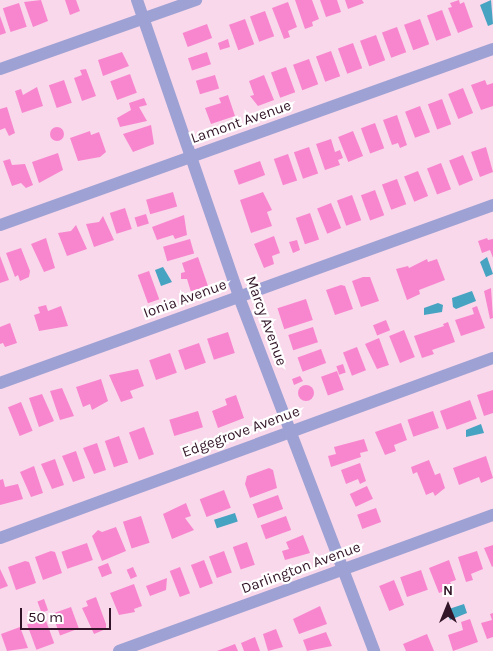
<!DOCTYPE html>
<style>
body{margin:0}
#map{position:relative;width:493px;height:651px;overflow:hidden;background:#f9d8eb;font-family:Karla,sans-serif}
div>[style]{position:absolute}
.water>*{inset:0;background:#46a3c1;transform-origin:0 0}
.building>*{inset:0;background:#f886cf;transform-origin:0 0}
.round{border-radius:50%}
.minor>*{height:12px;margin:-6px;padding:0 6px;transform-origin:6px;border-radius:6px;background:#9ea1d3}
span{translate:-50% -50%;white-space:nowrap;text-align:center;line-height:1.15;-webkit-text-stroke:4.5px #fff;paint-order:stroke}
.street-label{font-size:15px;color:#321528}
.north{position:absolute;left:423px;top:581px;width:50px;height:50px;-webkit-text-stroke:4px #fff;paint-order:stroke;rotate:0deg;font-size:14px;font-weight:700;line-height:20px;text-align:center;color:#321528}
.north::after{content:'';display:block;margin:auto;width:18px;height:22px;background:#321528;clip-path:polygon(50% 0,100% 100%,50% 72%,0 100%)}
.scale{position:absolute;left:20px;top:608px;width:91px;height:22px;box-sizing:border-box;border:2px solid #321528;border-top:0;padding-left:6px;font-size:15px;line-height:18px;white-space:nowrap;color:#321528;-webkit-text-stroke:4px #fff;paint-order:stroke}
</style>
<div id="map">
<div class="water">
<div style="clip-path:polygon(491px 0,493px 24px,488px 26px,480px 5px)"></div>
<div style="clip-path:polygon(487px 257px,493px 274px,486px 277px,480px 262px)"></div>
<div style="clip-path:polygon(163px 267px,172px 282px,161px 286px,155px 270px)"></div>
<div style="clip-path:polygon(472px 291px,476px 301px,456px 309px,453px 307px,452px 298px)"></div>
<div style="clip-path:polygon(438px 303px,443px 305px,442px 312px,424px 315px,424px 308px)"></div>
<div style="clip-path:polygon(481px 424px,484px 433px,466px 437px,466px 430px)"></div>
<div style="left:235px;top:513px;width:9px;height:22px;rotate:72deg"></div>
<div style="clip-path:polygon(464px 604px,467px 613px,450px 620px,446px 610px)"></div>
</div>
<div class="building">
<div style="clip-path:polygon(41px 0,48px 21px,33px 27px,24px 2px)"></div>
<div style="clip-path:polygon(65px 0,76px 0,80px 11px,70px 15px)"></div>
<div style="clip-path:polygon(295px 0,312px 0,319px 19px,312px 22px,313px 26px,305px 29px)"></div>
<div style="clip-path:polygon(320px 0,337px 0,341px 12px,326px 17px)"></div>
<div style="clip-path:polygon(345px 0,362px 0,364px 3px,348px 9px)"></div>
<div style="clip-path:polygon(459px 0,460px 4px,464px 2px,473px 27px,458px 33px,448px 8px,452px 7px,450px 3px)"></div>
<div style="clip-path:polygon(288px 2px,297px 27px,288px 31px,290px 37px,284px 39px,272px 8px)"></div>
<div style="left:19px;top:3px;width:25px;height:17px;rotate:72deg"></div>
<div style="left:442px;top:10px;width:27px;height:16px;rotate:70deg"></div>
<div style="left:265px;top:11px;width:27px;height:16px;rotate:70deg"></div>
<div style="clip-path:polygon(0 16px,6px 33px,0 35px)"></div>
<div style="left:245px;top:19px;width:27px;height:17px;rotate:70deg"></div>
<div style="left:420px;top:19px;width:27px;height:17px;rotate:70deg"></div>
<div style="left:207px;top:24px;width:15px;height:26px;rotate:70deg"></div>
<div style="left:397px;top:27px;width:27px;height:16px;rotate:70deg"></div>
<div style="left:376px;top:35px;width:27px;height:17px;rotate:70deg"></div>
<div style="clip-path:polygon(228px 39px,230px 47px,220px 50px,218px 43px)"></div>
<div style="left:353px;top:43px;width:27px;height:16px;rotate:70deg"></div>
<div style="left:331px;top:51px;width:27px;height:16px;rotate:70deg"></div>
<div style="clip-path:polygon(122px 52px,129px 66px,103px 76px,98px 60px)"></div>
<div style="left:207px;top:52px;width:13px;height:20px;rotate:72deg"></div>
<div style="left:309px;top:59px;width:27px;height:17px;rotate:70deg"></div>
<div style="left:286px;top:67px;width:27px;height:16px;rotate:70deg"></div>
<div style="clip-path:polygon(86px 69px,96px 96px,82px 101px,74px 78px,82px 75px,80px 70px)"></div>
<div style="left:130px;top:74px;width:20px;height:21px;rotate:70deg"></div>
<div style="left:215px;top:75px;width:14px;height:20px;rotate:73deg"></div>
<div style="clip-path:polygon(264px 75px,274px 100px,258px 106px,250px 96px,254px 95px,249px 81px)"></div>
<div style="left:64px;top:80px;width:24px;height:16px;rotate:71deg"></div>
<div style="clip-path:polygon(485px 80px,487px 85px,493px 83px,493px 106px,481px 110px,471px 85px)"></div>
<div style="clip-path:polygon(37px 87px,43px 106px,22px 113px,15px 91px,21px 89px,23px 95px)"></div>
<div style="left:463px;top:88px;width:27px;height:16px;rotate:68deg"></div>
<div style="clip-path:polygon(228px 95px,235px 116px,211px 124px,205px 108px,221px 103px,219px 98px)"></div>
<div style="clip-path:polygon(144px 98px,147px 105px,139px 107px,147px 121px,120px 127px,117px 118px,131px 110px,129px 103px)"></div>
<div style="left:442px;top:99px;width:27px;height:15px;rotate:70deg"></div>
<div style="left:420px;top:106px;width:28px;height:16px;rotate:69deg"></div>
<div style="clip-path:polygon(7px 107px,15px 133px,9px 136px,5px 128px,0 130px,0 109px)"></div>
<div style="clip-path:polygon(397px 115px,407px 145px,400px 148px,398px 143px,392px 145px,383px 120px)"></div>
<div style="left:375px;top:123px;width:27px;height:15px;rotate:70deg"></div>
<div style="clip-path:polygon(151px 125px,154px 144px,133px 152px,123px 134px)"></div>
<div class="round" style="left:50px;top:127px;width:14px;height:14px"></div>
<div style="clip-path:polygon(90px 131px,91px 135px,99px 132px,106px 152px,100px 157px,78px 161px,70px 138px)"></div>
<div style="left:353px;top:131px;width:27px;height:16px;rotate:68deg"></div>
<div style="clip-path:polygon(331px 139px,335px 152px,340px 150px,343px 158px,338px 160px,340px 165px,325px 170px,316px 144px)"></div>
<div style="left:309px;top:147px;width:28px;height:16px;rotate:71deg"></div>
<div style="clip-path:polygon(486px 147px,493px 172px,480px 177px,471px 152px)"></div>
<div style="clip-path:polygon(58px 153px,63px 170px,39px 183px,32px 162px)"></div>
<div style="left:288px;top:154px;width:28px;height:15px;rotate:71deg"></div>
<div style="left:463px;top:155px;width:27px;height:15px;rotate:68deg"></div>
<div style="clip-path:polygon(10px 159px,12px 165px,25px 164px,33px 185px,26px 188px,21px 183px,12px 186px,3px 161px)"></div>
<div style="left:260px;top:161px;width:15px;height:28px;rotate:70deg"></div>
<div style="left:441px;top:163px;width:28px;height:15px;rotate:69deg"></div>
<div style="left:418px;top:171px;width:27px;height:15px;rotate:68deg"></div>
<div style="left:397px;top:179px;width:27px;height:16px;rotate:70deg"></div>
<div style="left:375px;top:190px;width:27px;height:15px;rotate:70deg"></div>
<div style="left:173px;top:192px;width:15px;height:28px;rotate:74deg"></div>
<div style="clip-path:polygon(263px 192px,272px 210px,267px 212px,272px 226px,251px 233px,240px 200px)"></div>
<div style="left:352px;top:195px;width:27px;height:16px;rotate:70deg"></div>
<div style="left:331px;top:203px;width:27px;height:15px;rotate:68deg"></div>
<div style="left:125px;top:208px;width:22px;height:16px;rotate:72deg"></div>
<div style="left:310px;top:213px;width:28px;height:15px;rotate:71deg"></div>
<div style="left:146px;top:214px;width:10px;height:12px;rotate:73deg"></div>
<div style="clip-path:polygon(184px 215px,187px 235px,175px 239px,173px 235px,157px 240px,152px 227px)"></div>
<div style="clip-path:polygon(103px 216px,114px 240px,94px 247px,86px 224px,99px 222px)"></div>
<div style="clip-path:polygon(76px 225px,87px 249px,67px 256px,58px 233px,71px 231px)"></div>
<div style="clip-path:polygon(274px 236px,280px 253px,272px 256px,274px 264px,264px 268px,254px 244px)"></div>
<div style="clip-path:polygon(46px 238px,55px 268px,44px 272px,31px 244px)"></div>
<div style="clip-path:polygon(487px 238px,488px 240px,493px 239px,493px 258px,490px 250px,482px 253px,478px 241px)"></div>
<div style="left:190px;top:239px;width:15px;height:28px;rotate:74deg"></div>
<div style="clip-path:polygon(297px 240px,300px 250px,293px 253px,289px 242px)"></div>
<div style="clip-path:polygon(21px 248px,30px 271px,29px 277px,20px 281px,18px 275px,15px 277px,6px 253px)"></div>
<div style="clip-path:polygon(0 256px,9px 280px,0 283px)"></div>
<div style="clip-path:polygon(198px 257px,208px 286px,191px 292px,187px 279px,181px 279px,181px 273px,185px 272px,182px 263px)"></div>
<div style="clip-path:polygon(427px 259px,428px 262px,437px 259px,445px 280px,419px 290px,420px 294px,407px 300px,396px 269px,408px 266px,409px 268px)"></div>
<div style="left:149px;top:271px;width:30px;height:12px;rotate:70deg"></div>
<div style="clip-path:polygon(363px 277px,370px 277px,379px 301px,361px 307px,352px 281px)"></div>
<div style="clip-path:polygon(341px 285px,345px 286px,353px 309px,335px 315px,326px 290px)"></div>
<div style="clip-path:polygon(491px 288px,493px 318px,490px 319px,484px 291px)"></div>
<div style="left:306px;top:299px;width:22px;height:30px;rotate:72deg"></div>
<div style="clip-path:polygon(46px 305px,48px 311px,61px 306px,68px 326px,39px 331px,34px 315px,40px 313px,38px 307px)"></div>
<div style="clip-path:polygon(477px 306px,485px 328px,461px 336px,455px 320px,474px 314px,472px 308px)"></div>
<div style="left:386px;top:320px;width:11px;height:14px;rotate:68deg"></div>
<div style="clip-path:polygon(448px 322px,455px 342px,432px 350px,434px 354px,422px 358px,414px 336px,444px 326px,443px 324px)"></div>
<div style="clip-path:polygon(10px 323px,17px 343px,5px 347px,3px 343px,0 344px,0 327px)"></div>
<div style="left:313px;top:327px;width:16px;height:26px;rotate:72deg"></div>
<div style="left:404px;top:330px;width:29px;height:16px;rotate:68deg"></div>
<div style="left:228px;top:332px;width:22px;height:22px;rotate:72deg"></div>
<div style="clip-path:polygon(379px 338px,389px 365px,377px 369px,365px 344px)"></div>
<div style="left:199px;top:343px;width:21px;height:22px;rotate:71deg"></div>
<div style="left:357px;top:347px;width:25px;height:15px;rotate:69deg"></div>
<div style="left:321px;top:349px;width:15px;height:25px;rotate:70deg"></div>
<div style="left:170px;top:353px;width:21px;height:22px;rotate:71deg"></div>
<div style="left:343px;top:364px;width:9px;height:7px;rotate:72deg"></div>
<div style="clip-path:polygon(138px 369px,144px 386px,130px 391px,133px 398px,121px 402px,109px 375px)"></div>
<div style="left:337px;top:371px;width:20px;height:17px;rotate:70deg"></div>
<div style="clip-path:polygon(300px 376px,303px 381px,294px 385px,292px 379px)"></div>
<div style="clip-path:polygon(101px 379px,108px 401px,92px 410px,90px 404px,83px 407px,76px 387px)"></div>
<div class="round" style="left:298px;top:385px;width:16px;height:16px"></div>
<div style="clip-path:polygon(62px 388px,74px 416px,60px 420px,50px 391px)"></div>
<div style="clip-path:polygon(493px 390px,493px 413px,484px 416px,477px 395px)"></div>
<div style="clip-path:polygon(42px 394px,54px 421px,39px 427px,29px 398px)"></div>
<div style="clip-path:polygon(236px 395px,244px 418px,218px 428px,212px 411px,227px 405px,225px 399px)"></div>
<div style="left:470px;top:400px;width:20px;height:32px;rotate:70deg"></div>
<div style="left:21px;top:402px;width:31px;height:14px;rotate:68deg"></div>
<div style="left:198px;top:411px;width:17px;height:30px;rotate:73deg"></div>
<div style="left:433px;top:411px;width:18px;height:27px;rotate:71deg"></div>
<div style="clip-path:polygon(401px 423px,407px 440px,394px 445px,396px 451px,385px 455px,375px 432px)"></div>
<div style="left:144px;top:427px;width:29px;height:16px;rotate:70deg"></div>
<div style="left:119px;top:436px;width:28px;height:15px;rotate:71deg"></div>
<div style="clip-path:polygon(364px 439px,368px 451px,360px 453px,361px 457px,331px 467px,328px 456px,336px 454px,334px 447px)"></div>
<div style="clip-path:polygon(97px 443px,106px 470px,94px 474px,83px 448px)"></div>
<div style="clip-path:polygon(76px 451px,85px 478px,73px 482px,62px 456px)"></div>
<div style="clip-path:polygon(486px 456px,493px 478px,481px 483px,479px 477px,459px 485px,453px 468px)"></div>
<div style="clip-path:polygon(55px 459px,64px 485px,52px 489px,41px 464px)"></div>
<div style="clip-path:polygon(429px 460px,435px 475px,440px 473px,445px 488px,435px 496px,433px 492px,426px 495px,417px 472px,413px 474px,411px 467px)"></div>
<div style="clip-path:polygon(360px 463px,366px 481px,360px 484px,358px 479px,346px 484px,341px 470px)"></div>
<div style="clip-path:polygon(34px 466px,43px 493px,31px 497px,20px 472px)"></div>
<div style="clip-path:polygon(269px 468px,273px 470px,277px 488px,250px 498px,245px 484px,247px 476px)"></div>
<div style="clip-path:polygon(3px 479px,5px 487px,18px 484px,23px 499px,0 505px,0 480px)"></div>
<div style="left:367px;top:486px;width:14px;height:19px;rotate:65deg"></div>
<div style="left:224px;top:490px;width:19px;height:26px;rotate:69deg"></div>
<div style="left:278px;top:495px;width:15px;height:27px;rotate:70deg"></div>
<div style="clip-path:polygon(186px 503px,191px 516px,185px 518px,194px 530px,172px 539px,163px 514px)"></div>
<div style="left:376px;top:508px;width:15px;height:20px;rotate:70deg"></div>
<div style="left:141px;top:516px;width:28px;height:19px;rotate:72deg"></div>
<div style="left:286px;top:516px;width:15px;height:27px;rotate:70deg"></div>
<div style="clip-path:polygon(116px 527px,126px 551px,102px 561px,92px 536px,98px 530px,102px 532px)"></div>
<div style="clip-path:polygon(303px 535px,310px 553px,285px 560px,282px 551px,289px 549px,286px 542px)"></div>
<div style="left:247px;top:542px;width:24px;height:15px;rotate:71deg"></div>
<div style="left:87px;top:543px;width:18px;height:27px;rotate:71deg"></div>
<div style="clip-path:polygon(493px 545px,493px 566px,492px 567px,484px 548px)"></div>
<div style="clip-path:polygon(51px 551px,55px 552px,62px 573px,43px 580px,35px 557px)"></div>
<div style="left:224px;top:551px;width:23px;height:16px;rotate:70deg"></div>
<div style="clip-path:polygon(477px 551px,483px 569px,471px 574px,473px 580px,466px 582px,458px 557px)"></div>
<div style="left:204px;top:560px;width:25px;height:14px;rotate:69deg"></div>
<div style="clip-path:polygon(449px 560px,456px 580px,450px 582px,453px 588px,439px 593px,429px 568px)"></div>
<div style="clip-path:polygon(25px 561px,29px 562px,36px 583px,16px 590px,8px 567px)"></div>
<div style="left:108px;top:563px;width:11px;height:11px;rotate:68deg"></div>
<div style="left:133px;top:567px;width:10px;height:7px;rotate:66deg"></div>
<div style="left:180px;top:567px;width:28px;height:11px;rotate:69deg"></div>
<div style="clip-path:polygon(0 569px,8px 586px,0 589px)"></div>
<div style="left:421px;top:570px;width:21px;height:22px;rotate:71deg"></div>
<div style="clip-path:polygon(167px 578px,166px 590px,150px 596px,146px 586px)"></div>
<div style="left:394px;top:580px;width:27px;height:16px;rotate:68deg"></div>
<div style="clip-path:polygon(134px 584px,142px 606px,134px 609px,135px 612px,119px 615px,110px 593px)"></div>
<div style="clip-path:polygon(96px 597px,106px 624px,106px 629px,94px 634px,82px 608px,88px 606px,86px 601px)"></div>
<div style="left:44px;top:599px;width:12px;height:7px;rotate:70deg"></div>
<div style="clip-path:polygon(320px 606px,327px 624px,299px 634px,293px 619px)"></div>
<div style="left:71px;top:607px;width:23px;height:20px;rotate:70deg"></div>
<div style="clip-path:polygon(493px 613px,493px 637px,487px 639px,481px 623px,492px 620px,490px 614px)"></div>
<div style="left:45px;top:618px;width:27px;height:19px;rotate:70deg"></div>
<div style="clip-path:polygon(470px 619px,478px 642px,453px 651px,448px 635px,463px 630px,461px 622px)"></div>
<div style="clip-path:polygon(20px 627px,28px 648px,7px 651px,1px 634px)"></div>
<div style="clip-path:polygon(276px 629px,283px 647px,268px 651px,263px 634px)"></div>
<div style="clip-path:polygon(326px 632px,332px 646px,307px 651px,303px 640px)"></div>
<div style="clip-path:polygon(427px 634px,434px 651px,406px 651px,403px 644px)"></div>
<div style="clip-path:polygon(255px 637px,260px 651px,244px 651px,241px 643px)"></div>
<div style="clip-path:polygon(235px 644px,238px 651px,217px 651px)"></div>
</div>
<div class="minor">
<div style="left:137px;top:0;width:314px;rotate:71deg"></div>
<div style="left:239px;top:297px;width:379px;rotate:69.1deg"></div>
<div style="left:0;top:69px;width:208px;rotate:-19.4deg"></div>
<div style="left:0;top:225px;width:523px;rotate:-19.65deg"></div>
<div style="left:0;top:383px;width:524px;rotate:-19.85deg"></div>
<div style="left:0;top:538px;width:525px;rotate:-20.06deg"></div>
<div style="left:119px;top:651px;width:398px;rotate:-20deg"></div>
</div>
<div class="street-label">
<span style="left:241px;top:122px;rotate:-19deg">Lamont Avenue</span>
<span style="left:185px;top:299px;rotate:-20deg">Ionia Avenue</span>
<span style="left:266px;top:321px;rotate:70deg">Marcy Avenue</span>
<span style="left:241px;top:432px;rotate:-20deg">Edgegrove Avenue</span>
<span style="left:301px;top:568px;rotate:-20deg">Darlington Avenue</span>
</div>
<div class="north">N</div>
<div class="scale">50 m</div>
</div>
